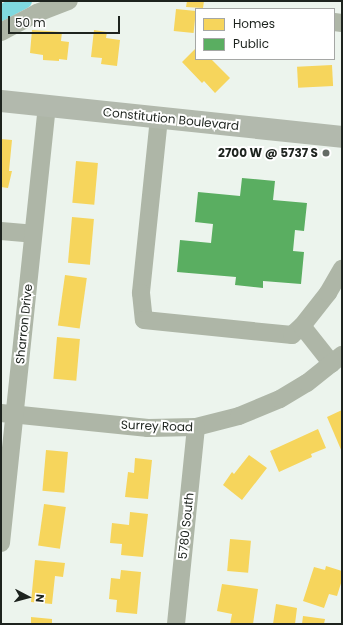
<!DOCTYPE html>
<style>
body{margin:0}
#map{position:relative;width:343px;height:625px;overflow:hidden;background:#ecf4ed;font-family:Poppins,sans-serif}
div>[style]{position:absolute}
.homes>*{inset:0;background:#f6d55c;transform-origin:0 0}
.public>*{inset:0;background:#5aae61}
.canal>*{height:16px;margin:-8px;padding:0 8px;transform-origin:8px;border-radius:8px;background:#7fd9df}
.minor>*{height:18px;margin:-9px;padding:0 9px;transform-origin:9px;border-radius:9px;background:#aeb6a7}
.major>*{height:22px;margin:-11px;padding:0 11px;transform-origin:11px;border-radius:11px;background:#b2b9ad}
.dots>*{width:11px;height:11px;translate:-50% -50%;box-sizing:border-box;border:2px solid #fff;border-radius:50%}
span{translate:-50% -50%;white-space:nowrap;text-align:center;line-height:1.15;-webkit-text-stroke:4px #fff;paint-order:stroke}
.street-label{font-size:12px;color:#1d231e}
.poi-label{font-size:12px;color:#1d231e;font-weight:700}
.right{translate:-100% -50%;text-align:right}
.frame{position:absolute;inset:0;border:2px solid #1d231e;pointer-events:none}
.legend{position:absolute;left:195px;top:8px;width:140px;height:52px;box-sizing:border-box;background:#fff;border:1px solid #a5a7a5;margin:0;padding:5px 7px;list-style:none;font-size:12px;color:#1d231e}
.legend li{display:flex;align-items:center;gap:8px;height:20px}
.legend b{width:20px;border:1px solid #a5a7a5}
.north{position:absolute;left:8px;top:577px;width:40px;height:40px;-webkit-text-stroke:3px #fff;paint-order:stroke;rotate:96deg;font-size:11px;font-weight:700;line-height:16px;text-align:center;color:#1d231e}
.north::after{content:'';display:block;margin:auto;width:14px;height:18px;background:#1d231e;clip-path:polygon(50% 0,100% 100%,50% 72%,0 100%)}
.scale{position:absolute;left:8px;top:16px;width:112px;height:18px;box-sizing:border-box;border:2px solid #1d231e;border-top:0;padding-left:5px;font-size:12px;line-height:14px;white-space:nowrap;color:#1d231e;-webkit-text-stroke:3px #fff;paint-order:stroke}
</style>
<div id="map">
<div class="homes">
<div style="clip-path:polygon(187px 1px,204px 1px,203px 8px,186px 7px)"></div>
<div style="left:176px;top:9px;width:20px;height:22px;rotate:6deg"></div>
<div style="clip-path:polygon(32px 30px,62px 32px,61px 41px,69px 42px,67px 60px,59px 59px,59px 61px,43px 60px,43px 55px,30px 53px)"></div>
<div style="clip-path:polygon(94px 30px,107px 32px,106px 38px,120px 40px,117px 66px,101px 64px,102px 58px,91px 57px)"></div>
<div style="clip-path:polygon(196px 48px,196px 59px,211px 59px,230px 78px,215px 93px,204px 81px,202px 83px,182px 62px)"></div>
<div style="left:332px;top:65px;width:21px;height:35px;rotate:87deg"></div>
<div style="clip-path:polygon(1px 139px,12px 140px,9px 171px,12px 171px,8px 188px,1px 187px)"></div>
<div style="left:76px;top:161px;width:22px;height:42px;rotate:5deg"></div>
<div style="left:72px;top:217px;width:22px;height:46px;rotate:5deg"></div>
<div style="left:65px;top:275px;width:22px;height:51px;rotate:8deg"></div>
<div style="left:57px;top:337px;width:23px;height:42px;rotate:5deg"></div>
<div style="clip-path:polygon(342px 410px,342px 452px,327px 417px)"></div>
<div style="clip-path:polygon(318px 429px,326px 448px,311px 454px,312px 457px,279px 472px,270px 451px)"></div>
<div style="left:46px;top:450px;width:22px;height:41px;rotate:5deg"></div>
<div style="clip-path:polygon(249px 455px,267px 468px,242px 500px,223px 485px,232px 472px,234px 474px)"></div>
<div style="clip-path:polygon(135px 458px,152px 460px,148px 499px,125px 497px,128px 472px,134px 473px)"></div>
<div style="left:44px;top:504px;width:22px;height:42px;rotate:8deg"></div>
<div style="clip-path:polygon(130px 512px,148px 514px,143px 557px,121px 555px,122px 544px,110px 543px,112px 523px,129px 525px)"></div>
<div style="left:230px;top:539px;width:21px;height:32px;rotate:5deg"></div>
<div style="clip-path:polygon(35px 560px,65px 563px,63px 577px,55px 576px,52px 604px,31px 602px)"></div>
<div style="clip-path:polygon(326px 566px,342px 571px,342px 580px,337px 596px,329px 594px,324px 608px,303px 601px,314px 567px,325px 570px)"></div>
<div style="clip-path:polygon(121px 570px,141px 572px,137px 614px,116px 612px,117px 600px,109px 599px,111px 578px,120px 579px)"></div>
<div style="clip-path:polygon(222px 584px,258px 589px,253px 624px,230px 624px,232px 614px,217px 611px)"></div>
<div style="clip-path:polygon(276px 604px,297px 608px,295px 624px,273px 624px)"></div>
<div style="clip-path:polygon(303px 616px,325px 619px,324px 624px,302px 624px)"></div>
<div style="clip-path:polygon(31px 617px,52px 619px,52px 624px,31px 624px)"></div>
</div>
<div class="public">
<div style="clip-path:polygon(242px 178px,275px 181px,273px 200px,307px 203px,304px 231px,295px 230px,293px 251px,304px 252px,301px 284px,263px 281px,263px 288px,235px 285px,236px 277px,177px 272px,180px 240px,211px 243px,213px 224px,195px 222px,198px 192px,240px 196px)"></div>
</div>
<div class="canal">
<div style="left:1px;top:13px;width:26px;rotate:-28deg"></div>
</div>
<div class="minor">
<div style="left:334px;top:22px;width:8px;rotate:7deg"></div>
<div style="left:1px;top:32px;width:41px;rotate:-27.8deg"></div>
<div style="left:37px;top:13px;width:34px;rotate:-21deg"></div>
<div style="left:159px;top:118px;width:176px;rotate:95.9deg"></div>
<div style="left:141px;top:293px;width:27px;rotate:84deg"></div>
<div style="left:144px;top:320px;width:149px;rotate:5.8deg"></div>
<div style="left:292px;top:335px;width:13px;rotate:-42deg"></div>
<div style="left:302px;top:326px;width:42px;rotate:-51.8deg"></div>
<div style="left:328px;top:293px;width:28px;rotate:-60deg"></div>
<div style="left:1px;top:231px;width:32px;rotate:5deg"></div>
<div style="left:302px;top:326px;width:48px;rotate:51.7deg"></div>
<div style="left:1px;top:413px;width:148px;rotate:5.8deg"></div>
<div style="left:148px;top:428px;width:48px;rotate:-1.2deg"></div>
<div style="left:196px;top:427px;width:44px;rotate:-14.3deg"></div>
<div style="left:239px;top:416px;width:44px;rotate:-22.5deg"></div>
<div style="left:280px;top:399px;width:31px;rotate:-31deg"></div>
<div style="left:307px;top:383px;width:45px;rotate:-38.7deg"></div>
<div style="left:1px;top:543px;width:439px;rotate:-84deg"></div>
<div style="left:176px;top:624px;width:198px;rotate:-84.2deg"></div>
</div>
<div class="major">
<div style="left:1px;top:101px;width:343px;rotate:6deg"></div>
</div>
<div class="dots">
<div style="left:326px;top:153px;background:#656c66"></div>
</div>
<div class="street-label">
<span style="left:171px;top:119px;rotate:6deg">Constitution Boulevard</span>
<span style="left:24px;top:324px;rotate:-84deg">Sharron Drive</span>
<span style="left:157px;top:426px;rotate:2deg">Surrey Road</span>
<span style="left:186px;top:526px;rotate:-84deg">5780 South</span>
</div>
<div class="poi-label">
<span class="right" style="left:318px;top:153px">2700 W @ 5737 S</span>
</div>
<div class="frame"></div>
<ul class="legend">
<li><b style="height:11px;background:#f6d55c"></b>Homes</li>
<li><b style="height:11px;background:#5aae61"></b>Public</li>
</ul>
<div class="north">N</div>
<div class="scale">50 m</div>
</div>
